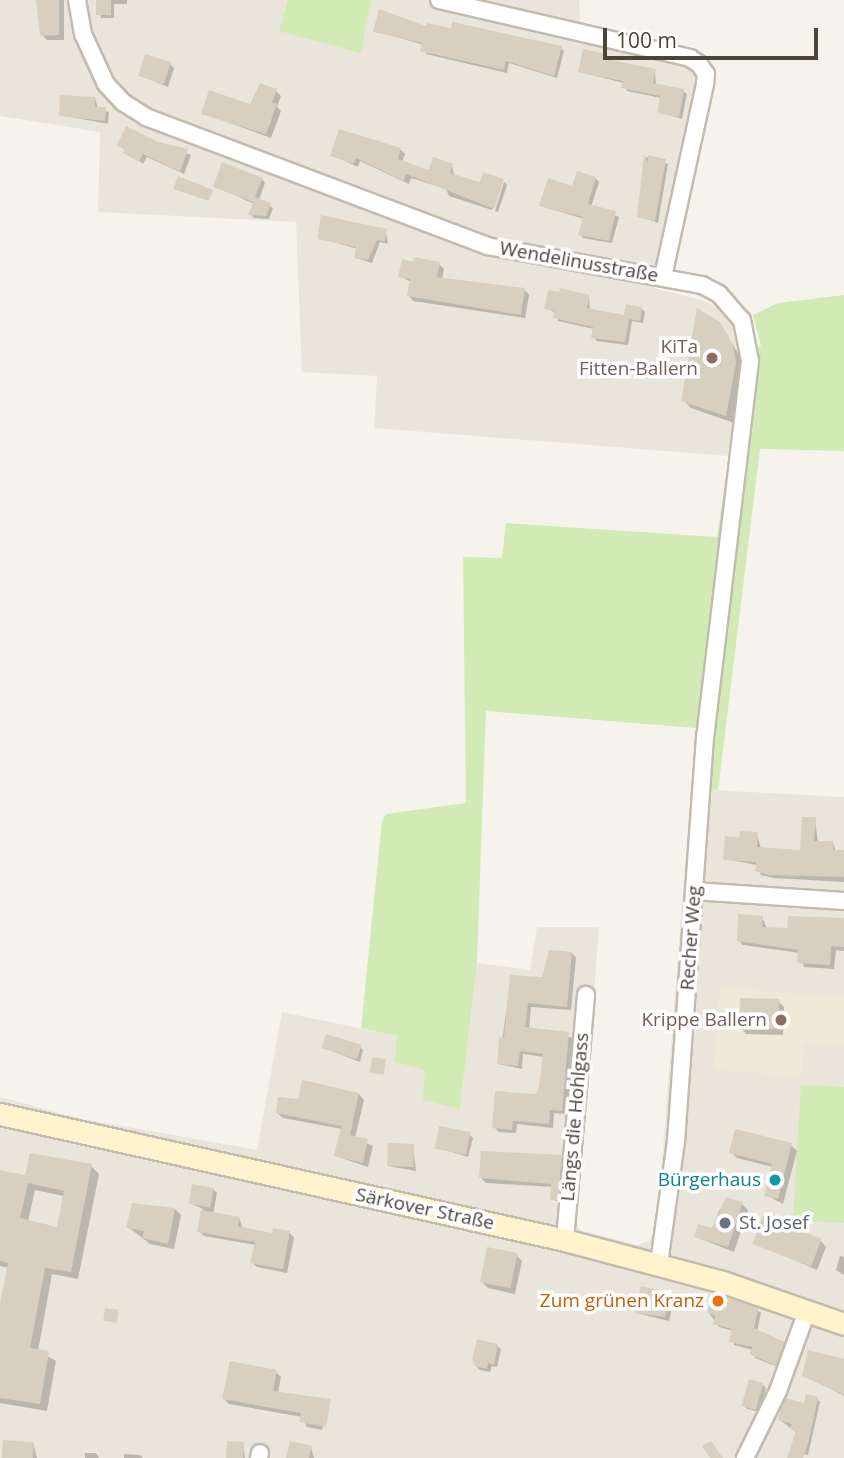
<!DOCTYPE html>
<meta charset="utf-8">
<style>
body{margin:0}
#map{position:relative;width:844px;height:1458px;overflow:hidden;background:#f6f3ec;font-family:"Open Sans",sans-serif}
div>[style]{position:absolute}
.residential>*{inset:0;background:#eae5da}
.education>*{inset:0;background:#efe8d6}
.green>*{inset:0;background:#d2eab5}
.shadow>*{inset:0;background:#0003}
.building>*{inset:0;background:#d8cfc1;transform-origin:0 0}
.roads{filter:drop-shadow(2px 0 #c2bbae) drop-shadow(-2px 0 #c2bbae) drop-shadow(0 2px #c2bbae) drop-shadow(0 -2px #c2bbae)}
.street>*{height:16px;margin:-8px;padding:0 8px;transform-origin:8px;border-radius:8px;background:#fff}
.secondary>*{height:21px;margin:-10.5px;padding:0 10.5px;transform-origin:10.5px;border-radius:10.5px;background:#fff3cd}
.dots>*{width:19px;height:19px;translate:-50% -50%;box-sizing:border-box;border:4px solid #fff;border-radius:50%}
span{translate:-50% -50%;white-space:nowrap;text-align:center;line-height:1.15;-webkit-text-stroke:7px #fff;paint-order:stroke}
.street-label{font-size:19px;color:#4b4439}
.education-label{font-size:19px;color:#785e54}
.right{translate:-100% -50%;text-align:right}
.culture-label{font-size:19px;color:#0d838f}
.worship-label{font-size:19px;color:#5b616d}
.left{translate:0 -50%;text-align:left}
.food-label{font-size:19px;color:#c56008}
.scale{position:absolute;left:603px;top:28px;width:215px;height:32px;box-sizing:border-box;border:4px solid #4b4439;border-top:0;padding-left:9px;font-size:21px;line-height:24px;white-space:nowrap;color:#4b4439;-webkit-text-stroke:5px #fff;paint-order:stroke}
</style>
<div id="map">
<div class="residential">
<div style="clip-path:polygon(0 0,579px 0,581px 40px,692px 65px,701px 80px,654px 288px,705px 301px,730px 317px,740px 338px,743px 363px,728px 456px,374px 428px,377px 376px,302px 372px,296px 222px,98px 212px,100px 132px,0 116px)"></div>
<div style="clip-path:polygon(691px 789px,844px 797px,844px 1458px,0 1458px,0 1097px,78px 1118px,257px 1150px,282px 1012px,397px 1036px,460px 1109px,477px 963px,530px 970px,537px 927px,599px 927px,576px 1222px,580px 1230px,637px 1245px,649px 1241px,657px 1226px)"></div>
</div>
<div class="education">
<div style="clip-path:polygon(720px 988px,844px 997px,844px 1045px,804px 1043px,801px 1076px,714px 1070px)"></div>
</div>
<div class="green">
<div style="clip-path:polygon(288px 0,371px 0,361px 53px,279px 31px)"></div>
<div style="clip-path:polygon(844px 295px,844px 451px,760px 449px,718px 790px,691px 789px,696px 728px,486px 711px,477px 963px,460px 1109px,423px 1100px,425px 1070px,395px 1062px,397px 1036px,361px 1028px,382px 821px,386px 814px,466px 803px,463px 557px,502px 558px,506px 523px,717px 537px,743px 363px,761px 345px,753px 315px,778px 303px)"></div>
<div style="clip-path:polygon(801px 1085px,844px 1087px,844px 1223px,793px 1220px)"></div>
</div>
<div class="shadow">
<div style="clip-path:polygon(39px 0,64px 0,64px 40px,47px 40px,42px 35px)"></div>
<div style="clip-path:polygon(98px 0,127px 0,127px 4px,114px 4px,114px 18px,101px 18px)"></div>
<div style="clip-path:polygon(427px 28px,561px 48px,564px 51px,557px 78px,509px 63px,507px 73px,426px 54px,424px 45px,375px 31px)"></div>
<div style="clip-path:polygon(606px 55px,609px 62px,655px 71px,656px 85px,683px 91px,687px 94px,682px 119px,659px 112px,661px 98px,627px 91px,624px 83px,580px 72px)"></div>
<div style="clip-path:polygon(170px 64px,174px 68px,168px 87px,140px 75px)"></div>
<div style="clip-path:polygon(276px 91px,281px 96px,277px 107px,281px 111px,271px 138px,203px 113px,251px 107px)"></div>
<div style="clip-path:polygon(95px 98px,98px 109px,109px 112px,108px 124px,60px 115px)"></div>
<div style="clip-path:polygon(157px 143px,191px 155px,184px 174px,147px 157px,143px 164px,119px 145px)"></div>
<div style="clip-path:polygon(401px 150px,405px 154px,402px 163px,430px 172px,452px 165px,454px 176px,481px 184px,501px 181px,492px 210px,449px 196px,446px 189px,411px 178px,409px 184px,360px 161px,358px 167px,332px 155px)"></div>
<div style="clip-path:polygon(646px 157px,668px 164px,658px 223px,638px 216px)"></div>
<div style="clip-path:polygon(595px 178px,599px 182px,591px 207px,619px 217px,612px 243px,583px 238px,580px 234px,584px 219px,541px 206px)"></div>
<div style="clip-path:polygon(262px 179px,265px 183px,259px 200px,273px 208px,269px 219px,254px 218px,250px 214px,254px 204px,215px 186px)"></div>
<div style="clip-path:polygon(504px 182px,507px 185px,498px 212px,495px 211px)"></div>
<div style="clip-path:polygon(386px 231px,388px 244px,380px 242px,372px 263px,356px 258px,358px 249px,319px 238px)"></div>
<div style="clip-path:polygon(403px 261px,439px 264px,444px 269px,442px 279px,525px 290px,529px 295px,525px 318px,413px 301px,409px 296px,411px 282px,400px 276px)"></div>
<div style="clip-path:polygon(589px 297px,590px 310px,626px 317px,642px 309px,645px 312px,643px 323px,632px 321px,628px 345px,596px 341px,594px 329px,558px 321px,556px 313px,546px 308px)"></div>
<div style="clip-path:polygon(726px 333px,743px 362px,734px 423px,691px 408px,683px 400px)"></div>
<div style="clip-path:polygon(815px 819px,818px 843px,833px 843px,836px 852px,844px 852px,844px 882px,774px 878px,761px 875px,757px 865px,725px 859px,741px 839px,757px 834px,761px 849px,802px 852px)"></div>
<div style="clip-path:polygon(762px 917px,767px 929px,788px 930px,844px 920px,844px 951px,836px 950px,834px 969px,804px 967px,800px 953px,743px 945px,738px 940px)"></div>
<div style="clip-path:polygon(572px 953px,576px 958px,571px 1010px,531px 1007px,529px 1030px,573px 1038px,566px 1114px,554px 1113px,553px 1128px,517px 1124px,516px 1133px,499px 1132px,494px 1127px,538px 1096px,544px 1057px,523px 1054px,522px 1069px,499px 1064px,511px 976px,543px 979px)"></div>
<div style="clip-path:polygon(778px 1001px,784px 1007px,783px 1035px,746px 1034px,740px 1027px)"></div>
<div style="clip-path:polygon(360px 1047px,363px 1050px,360px 1062px,324px 1048px)"></div>
<div style="clip-path:polygon(359px 1094px,364px 1100px,355px 1138px,373px 1146px,368px 1167px,336px 1156px,342px 1129px,283px 1118px,277px 1113px,300px 1101px)"></div>
<div style="clip-path:polygon(469px 1134px,473px 1138px,468px 1157px,436px 1147px)"></div>
<div style="clip-path:polygon(791px 1145px,797px 1151px,783px 1204px,766px 1195px,773px 1167px,737px 1158px,731px 1152px)"></div>
<div style="clip-path:polygon(413px 1146px,416px 1171px,388px 1166px)"></div>
<div style="clip-path:polygon(561px 1157px,566px 1162px,562px 1204px,552px 1199px,553px 1187px,486px 1183px,481px 1178px)"></div>
<div style="clip-path:polygon(evenodd,91px 1166px,99px 1174px,78px 1279px,52px 1274px,38px 1351px,56px 1361px,47px 1411px,0 1403px,0 1314px,9px 1268px,0 1266px,0 1172px,26px 1177px,91px 1166px,35px 1190px,64px 1196px,58px 1229px,28px 1222px,35px 1190px)"></div>
<div style="clip-path:polygon(213px 1189px,217px 1193px,213px 1214px,239px 1218px,243px 1229px,273px 1235px,290px 1233px,294px 1238px,287px 1273px,257px 1267px,252px 1262px,256px 1245px,204px 1236px,199px 1231px,203px 1209px,190px 1203px)"></div>
<div style="clip-path:polygon(742px 1204px,748px 1210px,734px 1252px,696px 1237px,713px 1230px,719px 1210px)"></div>
<div style="clip-path:polygon(175px 1209px,181px 1215px,174px 1249px,150px 1244px,128px 1227px)"></div>
<div style="clip-path:polygon(821px 1241px,826px 1247px,817px 1270px,758px 1244px)"></div>
<div style="clip-path:polygon(516px 1255px,522px 1261px,515px 1294px,488px 1288px,482px 1282px)"></div>
<div style="clip-path:polygon(840px 1256px,844px 1257px,844px 1275px,836px 1270px)"></div>
<div style="clip-path:polygon(670px 1295px,674px 1299px,669px 1321px,636px 1313px)"></div>
<div style="clip-path:polygon(757px 1310px,761px 1313px,757px 1332px,788px 1347px,780px 1368px,755px 1358px,753px 1350px,734px 1345px,733px 1331px,719px 1327px,709px 1313px)"></div>
<div style="clip-path:polygon(497px 1346px,501px 1349px,497px 1367px,492px 1366px,490px 1372px,480px 1370px,476px 1366px)"></div>
<div style="clip-path:polygon(844px 1361px,844px 1396px,804px 1375px)"></div>
<div style="clip-path:polygon(276px 1372px,281px 1377px,278px 1393px,327px 1406px,322px 1430px,307px 1427px,302px 1417px,229px 1404px,224px 1399px)"></div>
<div style="clip-path:polygon(762px 1384px,766px 1388px,760px 1412px,747px 1409px,744px 1405px)"></div>
<div style="clip-path:polygon(817px 1399px,820px 1402px,808px 1455px,796px 1451px,797px 1433px,780px 1420px)"></div>
<div style="clip-path:polygon(33px 1443px,37px 1458px,4px 1458px)"></div>
<div style="clip-path:polygon(243px 1444px,245px 1458px,228px 1458px)"></div>
<div style="clip-path:polygon(311px 1447px,314px 1458px,289px 1458px)"></div>
<div style="clip-path:polygon(85px 1453px,96px 1453px,99px 1458px,85px 1458px)"></div>
<div style="clip-path:polygon(124px 1454px,140px 1455px,143px 1458px,124px 1458px)"></div>
</div>
<div class="building">
<div style="clip-path:polygon(36px 0,59px 0,59px 35px,40px 36px)"></div>
<div style="left:96px;top:0;width:15px;height:15px"></div>
<div style="clip-path:polygon(379px 9px,426px 26px,427px 23px,451px 28px,452px 22px,562px 46px,554px 76px,506px 61px,504px 70px,420px 51px,422px 43px,373px 32px)"></div>
<div style="clip-path:polygon(583px 49px,607px 54px,606px 59px,656px 69px,653px 83px,684px 89px,679px 117px,657px 113px,660px 96px,621px 88px,623px 81px,578px 72px)"></div>
<div style="left:145px;top:54px;width:27px;height:23px;rotate:17deg"></div>
<div style="clip-path:polygon(260px 83px,277px 89px,272px 103px,277px 104px,266px 134px,201px 114px,209px 90px,250px 104px)"></div>
<div style="clip-path:polygon(60px 95px,95px 97px,95px 107px,106px 107px,105px 121px,59px 116px)"></div>
<div style="clip-path:polygon(126px 126px,158px 142px,188px 149px,180px 172px,143px 154px,139px 162px,123px 153px,125px 150px,117px 145px)"></div>
<div style="clip-path:polygon(339px 129px,401px 148px,398px 159px,429px 170px,433px 157px,453px 164px,450px 173px,480px 182px,483px 172px,504px 179px,494px 209px,406px 174px,404px 181px,356px 158px,354px 164px,330px 156px)"></div>
<div style="clip-path:polygon(644px 154px,647px 163px,648px 155px,666px 159px,655px 221px,637px 217px)"></div>
<div style="clip-path:polygon(222px 162px,263px 178px,255px 197px,271px 203px,266px 216px,248px 215px,253px 202px,213px 187px)"></div>
<div style="clip-path:polygon(577px 171px,596px 177px,588px 204px,616px 211px,609px 241px,578px 235px,583px 217px,539px 206px,548px 178px,572px 186px)"></div>
<div style="clip-path:polygon(178px 176px,213px 190px,209px 201px,173px 189px)"></div>
<div style="clip-path:polygon(321px 215px,387px 229px,385px 241px,377px 240px,368px 260px,354px 258px,356px 247px,317px 239px)"></div>
<div style="clip-path:polygon(414px 257px,440px 262px,437px 277px,525px 288px,521px 315px,407px 296px,410px 279px,398px 277px,402px 259px,413px 262px)"></div>
<div style="clip-path:polygon(560px 288px,590px 295px,587px 308px,624px 315px,626px 304px,642px 307px,640px 321px,629px 319px,625px 342px,591px 338px,593px 327px,553px 318px,555px 311px,544px 309px,548px 290px,559px 292px)"></div>
<div style="clip-path:polygon(697px 308px,720px 322px,733px 344px,736px 363px,726px 416px,681px 401px)"></div>
<div style="clip-path:polygon(802px 817px,816px 817px,814px 841px,833px 841px,833px 850px,844px 850px,844px 877px,768px 875px,755px 871px,756px 862px,723px 860px,725px 836px,739px 837px,740px 831px,758px 832px,757px 847px,800px 850px)"></div>
<div style="clip-path:polygon(738px 914px,763px 916px,762px 927px,787px 928px,788px 916px,844px 918px,844px 947px,831px 946px,830px 965px,797px 963px,798px 950px,737px 941px)"></div>
<div style="clip-path:polygon(549px 950px,572px 952px,567px 1007px,528px 1003px,525px 1027px,569px 1032px,562px 1111px,550px 1110px,549px 1124px,513px 1121px,512px 1130px,492px 1128px,495px 1091px,536px 1094px,539px 1086px,543px 1054px,520px 1051px,518px 1066px,497px 1064px,498px 1054px,499px 1037px,504px 1038px,510px 975px,542px 977px)"></div>
<div style="left:740px;top:998px;width:39px;height:30px;rotate:1deg"></div>
<div style="left:326px;top:1034px;width:37px;height:15px;rotate:17deg"></div>
<div style="left:372px;top:1057px;width:14px;height:16px;rotate:8deg"></div>
<div style="clip-path:polygon(302px 1080px,359px 1093px,350px 1135px,368px 1139px,363px 1163px,334px 1156px,341px 1126px,276px 1113px,278px 1097px,298px 1099px)"></div>
<div style="left:439px;top:1126px;width:32px;height:23px;rotate:11deg"></div>
<div style="clip-path:polygon(735px 1129px,792px 1143px,778px 1199px,764px 1196px,772px 1164px,729px 1153px)"></div>
<div style="left:388px;top:1143px;width:26px;height:23px;rotate:2deg"></div>
<div style="clip-path:polygon(481px 1151px,562px 1155px,558px 1200px,550px 1200px,551px 1184px,479px 1178px)"></div>
<div style="clip-path:polygon(evenodd,30px 1153px,92px 1164px,71px 1272px,45px 1268px,30px 1348px,49px 1351px,40px 1404px,0 1398px,0 1304px,8px 1263px,0 1261px,0 1170px,25px 1175px,30px 1153px,28px 1183px,64px 1191px,57px 1227px,20px 1218px,28px 1183px)"></div>
<div style="left:192px;top:1184px;width:22px;height:20px;rotate:10deg"></div>
<div style="clip-path:polygon(726px 1197px,743px 1202px,728px 1247px,694px 1237px,698px 1224px,712px 1228px)"></div>
<div style="clip-path:polygon(132px 1203px,175px 1208px,168px 1244px,142px 1238px,144px 1231px,126px 1228px)"></div>
<div style="clip-path:polygon(201px 1210px,240px 1217px,238px 1226px,272px 1233px,273px 1228px,290px 1231px,283px 1269px,250px 1263px,255px 1242px,197px 1232px)"></div>
<div style="left:763px;top:1216px;width:63px;height:30px;rotate:21deg"></div>
<div style="left:487px;top:1247px;width:31px;height:36px;rotate:11deg"></div>
<div style="clip-path:polygon(641px 1286px,671px 1293px,665px 1317px,634px 1313px)"></div>
<div style="clip-path:polygon(712px 1293px,758px 1308px,754px 1328px,785px 1342px,776px 1366px,750px 1354px,752px 1347px,729px 1342px,732px 1329px,713px 1324px,715px 1315px,707px 1313px)"></div>
<div style="left:105px;top:1308px;width:14px;height:13px;rotate:8deg"></div>
<div style="clip-path:polygon(477px 1339px,498px 1344px,494px 1365px,488px 1363px,487px 1369px,475px 1366px,472px 1360px)"></div>
<div style="clip-path:polygon(808px 1350px,844px 1359px,844px 1395px,802px 1376px)"></div>
<div style="clip-path:polygon(230px 1361px,277px 1370px,273px 1391px,331px 1399px,326px 1427px,299px 1422px,301px 1413px,222px 1399px)"></div>
<div style="left:749px;top:1379px;width:15px;height:28px;rotate:16deg"></div>
<div style="clip-path:polygon(806px 1394px,818px 1397px,809px 1440px,803px 1458px,787px 1458px,796px 1431px,790px 1429px,792px 1424px,778px 1420px,781px 1408px,786px 1398px,804px 1403px)"></div>
<div style="left:3px;top:1440px;width:31px;height:18px;rotate:4deg"></div>
<div style="left:227px;top:1441px;width:17px;height:17px;rotate:3deg"></div>
<div style="clip-path:polygon(290px 1441px,312px 1446px,309px 1458px,286px 1458px)"></div>
<div style="clip-path:polygon(711px 1441px,723px 1458px,710px 1458px,702px 1446px)"></div>
</div>
<div class="roads">
<div class="street">
<div style="left:77px;top:0;width:35px;rotate:80deg"></div>
<div style="left:83px;top:34px;width:55px;rotate:65.3deg"></div>
<div style="left:106px;top:84px;width:26px;rotate:47deg"></div>
<div style="left:124px;top:103px;width:26px;rotate:32deg"></div>
<div style="left:146px;top:117px;width:365px;rotate:20.7deg"></div>
<div style="left:487px;top:246px;width:219px;rotate:10.3deg"></div>
<div style="left:702px;top:285px;width:19px;rotate:28deg"></div>
<div style="left:719px;top:294px;width:35px;rotate:49deg"></div>
<div style="left:742px;top:320px;width:42px;rotate:79deg"></div>
<div style="left:750px;top:361px;width:379px;rotate:96.8deg"></div>
<div style="left:705px;top:737px;width:405px;rotate:94.1deg"></div>
<div style="left:676px;top:1141px;width:124px;rotate:97.9deg"></div>
<div style="left:439px;top:0;width:258px;rotate:13deg"></div>
<div style="left:690px;top:58px;width:11px;rotate:34deg"></div>
<div style="left:699px;top:64px;width:12px;rotate:55deg"></div>
<div style="left:706px;top:74px;width:10px;rotate:96deg"></div>
<div style="left:705px;top:84px;width:198px;rotate:102.3deg"></div>
<div style="left:694px;top:891px;width:150px;rotate:3.8deg"></div>
<div style="left:565px;top:1240px;width:246px;rotate:-85.1deg"></div>
<div style="left:259px;top:1458px;width:5px;rotate:-79deg"></div>
<div style="left:745px;top:1458px;width:75px;rotate:-63.8deg"></div>
<div style="left:778px;top:1391px;width:85px;rotate:-70.1deg"></div>
</div>
<div class="secondary">
<div style="left:0;top:1114px;width:579px;rotate:12.57deg"></div>
<div style="left:565px;top:1240px;width:163px;rotate:14.9deg"></div>
<div style="left:723px;top:1282px;width:128px;rotate:19.1deg"></div>
</div>
</div>
<div class="dots">
<div style="left:712px;top:358px;background:#8d6e63"></div>
<div style="left:781px;top:1020px;background:#8d6e63"></div>
<div style="left:775px;top:1180px;background:#0f9aa8"></div>
<div style="left:725px;top:1223px;background:#6b7280"></div>
<div style="left:718px;top:1301px;background:#e8710a"></div>
</div>
<div class="street-label">
<span style="left:579px;top:262px;rotate:10deg">Wendelinusstraße</span>
<span style="left:691px;top:938px;rotate:-86deg">Recher Weg</span>
<span style="left:575px;top:1117px;rotate:-85deg">Längs die Hohlgass</span>
<span style="left:425px;top:1209px;rotate:12deg">Särkover Straße</span>
</div>
<div class="education-label">
<span class="right" style="left:698px;top:358px">KiTa<br>Fitten-Ballern</span>
<span class="right" style="left:767px;top:1020px">Krippe Ballern</span>
</div>
<div class="culture-label">
<span class="right" style="left:761px;top:1180px">Bürgerhaus</span>
</div>
<div class="worship-label">
<span class="left" style="left:739px;top:1223px">St. Josef</span>
</div>
<div class="food-label">
<span class="right" style="left:704px;top:1301px">Zum grünen Kranz</span>
</div>
<div class="scale">100 m</div>
</div>
